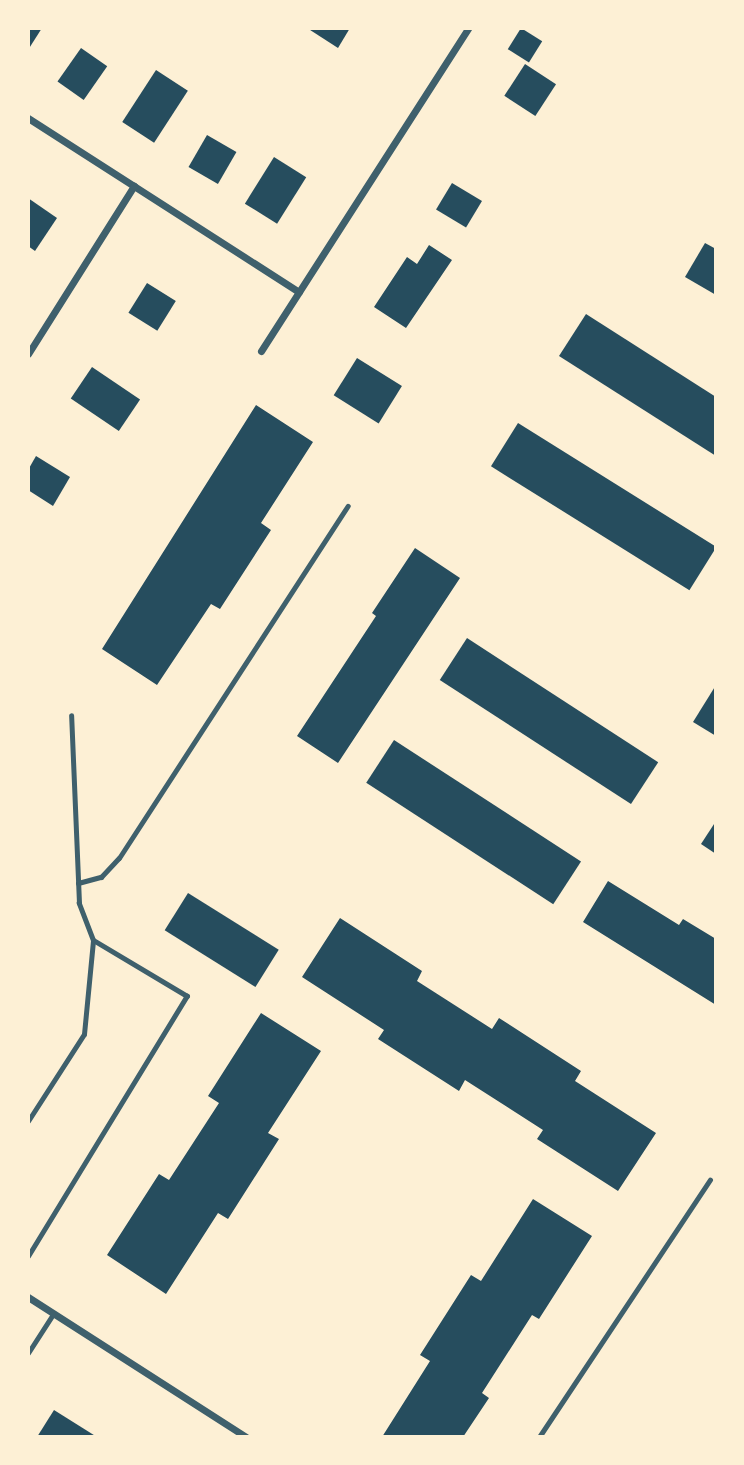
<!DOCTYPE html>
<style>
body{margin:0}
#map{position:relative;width:744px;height:1465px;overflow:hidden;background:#fdf0d5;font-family:Ubuntu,sans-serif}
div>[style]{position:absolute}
.building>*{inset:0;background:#264d5e;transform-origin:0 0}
.service>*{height:5px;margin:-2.5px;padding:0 2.5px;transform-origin:2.5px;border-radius:2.5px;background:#3f606c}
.minor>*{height:7px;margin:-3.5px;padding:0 3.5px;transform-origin:3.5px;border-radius:3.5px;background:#3f606c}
span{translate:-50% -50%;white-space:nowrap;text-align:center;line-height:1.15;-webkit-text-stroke:5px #fdf0d5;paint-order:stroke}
.frame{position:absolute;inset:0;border:30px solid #fdf0d5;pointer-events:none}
</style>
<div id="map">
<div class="building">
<div style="clip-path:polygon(28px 28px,42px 28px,28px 50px)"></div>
<div style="clip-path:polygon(307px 28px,350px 28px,338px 48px)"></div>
<div style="left:521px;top:28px;width:25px;height:25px;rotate:32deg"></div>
<div style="left:81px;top:48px;width:32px;height:41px;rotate:35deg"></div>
<div style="left:525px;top:64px;width:37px;height:38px;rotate:33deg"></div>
<div style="left:156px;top:70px;width:38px;height:62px;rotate:33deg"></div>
<div style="left:207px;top:135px;width:34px;height:37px;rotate:30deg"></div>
<div style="left:274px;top:157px;width:38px;height:55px;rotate:32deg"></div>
<div style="left:452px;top:183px;width:35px;height:31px;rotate:31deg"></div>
<div style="clip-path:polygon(28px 198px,57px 218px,35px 251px,28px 246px)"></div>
<div style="clip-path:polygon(705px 243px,716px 249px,716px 295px,685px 277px)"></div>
<div style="clip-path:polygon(429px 245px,452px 260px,406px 328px,374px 307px,407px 257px,417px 264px)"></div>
<div style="left:147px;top:283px;width:34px;height:35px;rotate:32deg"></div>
<div style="clip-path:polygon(586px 314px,716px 397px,716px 456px,559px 356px)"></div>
<div style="left:357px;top:358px;width:53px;height:44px;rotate:32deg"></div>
<div style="left:92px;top:367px;width:58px;height:38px;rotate:34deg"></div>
<div style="clip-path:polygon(256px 405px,313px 442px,261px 523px,271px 530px,220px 609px,211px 604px,157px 685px,102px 649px)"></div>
<div style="left:518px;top:423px;width:234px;height:51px;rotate:32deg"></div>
<div style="clip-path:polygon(36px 456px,70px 477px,53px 506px,28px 490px,28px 470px)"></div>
<div style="clip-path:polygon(415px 548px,460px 578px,338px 763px,297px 736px,376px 616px,372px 613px)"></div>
<div style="left:467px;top:638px;width:228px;height:50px;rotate:33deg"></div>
<div style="clip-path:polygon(716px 685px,716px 736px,693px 722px)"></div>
<div style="left:394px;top:740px;width:223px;height:51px;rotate:33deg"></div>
<div style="clip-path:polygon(716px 821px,716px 854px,701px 844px)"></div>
<div style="clip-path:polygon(608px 881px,679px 925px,683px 919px,716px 939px,716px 1005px,583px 922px)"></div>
<div style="left:188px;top:893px;width:107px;height:44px;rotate:32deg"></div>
<div style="clip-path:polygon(340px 918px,422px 971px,417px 981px,492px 1029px,499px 1018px,581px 1071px,575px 1081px,656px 1133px,618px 1191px,537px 1139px,543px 1130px,465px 1080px,459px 1091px,378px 1039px,384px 1030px,302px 977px)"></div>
<div style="clip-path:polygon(261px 1013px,321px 1051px,268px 1133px,279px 1139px,228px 1219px,218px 1213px,166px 1294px,107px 1255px,159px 1174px,169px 1180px,219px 1103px,208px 1096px)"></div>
<div style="clip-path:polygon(533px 1199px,592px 1236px,539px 1319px,532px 1315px,482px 1393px,489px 1398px,463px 1437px,382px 1437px,430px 1361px,420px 1355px,471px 1275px,481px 1281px)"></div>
<div style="clip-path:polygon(54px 1410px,97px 1437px,37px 1437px)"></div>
</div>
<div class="service">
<div style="left:78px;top:883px;width:24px;rotate:-15deg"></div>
<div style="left:101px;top:877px;width:26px;rotate:-47deg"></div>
<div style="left:119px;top:858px;width:420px;rotate:-57deg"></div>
<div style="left:28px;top:1121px;width:103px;rotate:-57.2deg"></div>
<div style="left:84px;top:1034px;width:94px;rotate:-84.5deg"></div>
<div style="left:28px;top:1256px;width:305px;rotate:-58.6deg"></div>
<div style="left:187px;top:996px;width:109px;rotate:-149.2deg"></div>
<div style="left:93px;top:940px;width:40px;rotate:-111deg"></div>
<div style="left:79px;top:903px;width:188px;rotate:-92.4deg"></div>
<div style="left:28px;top:1353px;width:46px;rotate:-57.3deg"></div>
<div style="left:539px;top:1437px;width:309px;rotate:-56.4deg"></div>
</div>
<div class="minor">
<div style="left:28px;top:118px;width:322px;rotate:32.7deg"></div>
<div style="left:261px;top:351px;width:384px;rotate:-57.3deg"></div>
<div style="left:28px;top:354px;width:199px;rotate:-57.8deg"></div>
<div style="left:28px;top:1297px;width:259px;rotate:32.7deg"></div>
</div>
<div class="frame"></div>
</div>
